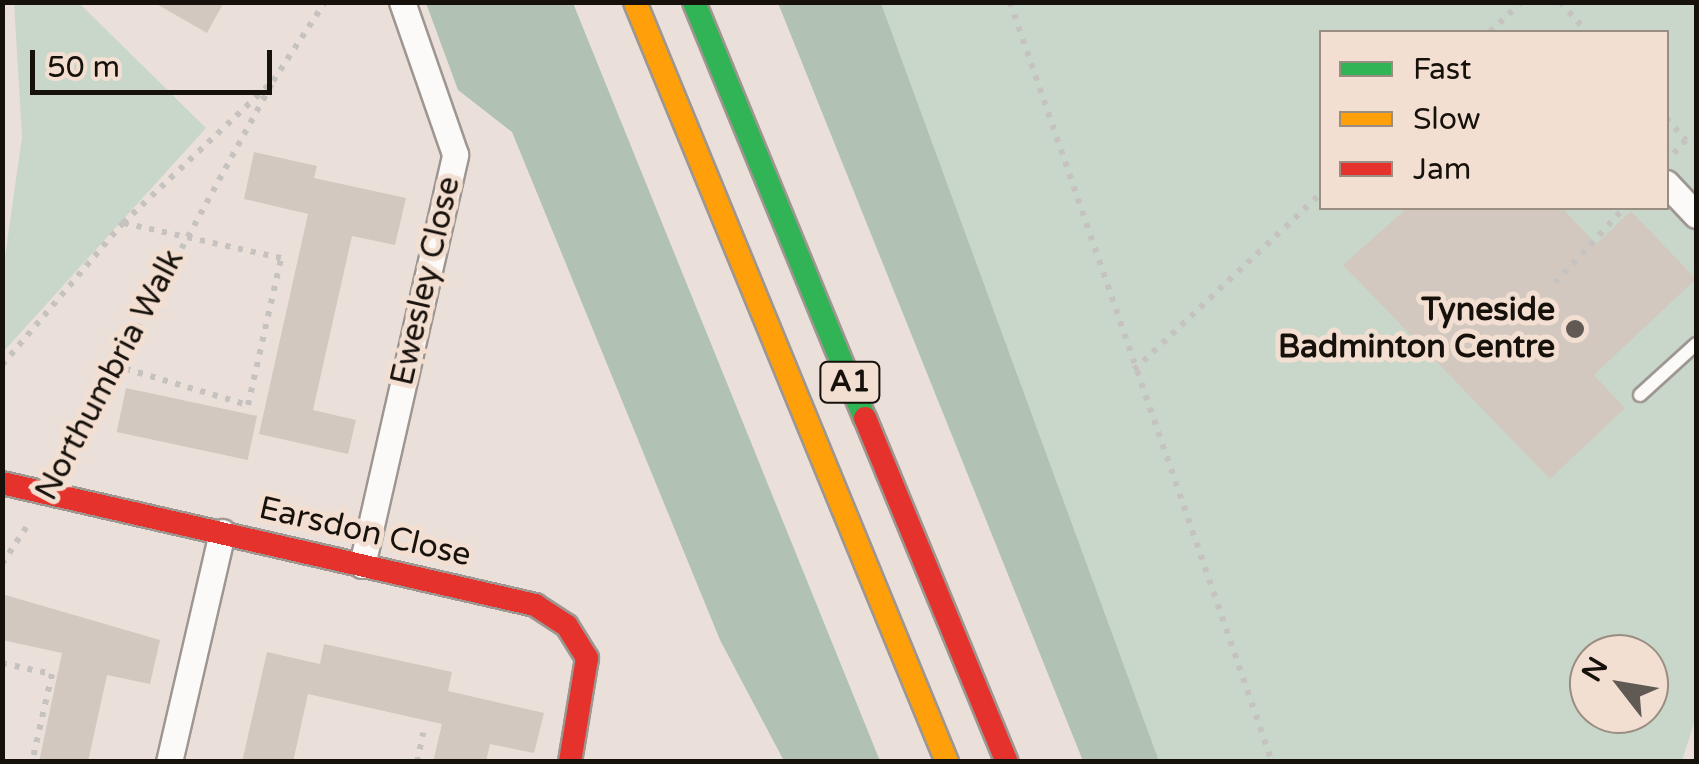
<!DOCTYPE html>
<style>
body{margin:0}
#map{position:relative;width:1699px;height:764px;overflow:hidden;background:#eae0d9;font-family:"Varela Round",sans-serif}
div>[style]{position:absolute}
.green>*{inset:0;background:#c8d7c9}
.forest>*{inset:0;background:#b1c2b3}
.building>*{inset:0;background:#d3c8c0;transform-origin:0 0}
.path>*{height:6px;margin-top:-3px;transform-origin:0;background:repeating-linear-gradient(90deg,#c5c2c0 0 5px,transparent 0 13px)}
.roads{filter:drop-shadow(2px 0 #9e9690) drop-shadow(-2px 0 #9e9690) drop-shadow(0 2px #9e9690) drop-shadow(0 -2px #9e9690)}
.lane>*{height:12px;margin:-6px;padding:0 6px;transform-origin:6px;border-radius:6px;background:#fcfaf9}
.street>*{height:25px;margin:-12.5px;padding:0 12.5px;transform-origin:12.5px;border-radius:12.5px;background:#fcfaf9}
.fast>*{height:22px;margin:-11px;padding:0 11px;transform-origin:11px;border-radius:11px;background:#30b455}
.slow>*{height:22px;margin:-11px;padding:0 11px;transform-origin:11px;border-radius:11px;background:#ff9f0a}
.jam>*{height:22px;margin:-11px;padding:0 11px;transform-origin:11px;border-radius:11px;background:#e5322d}
.dots>*{width:28px;height:28px;translate:-50% -50%;box-sizing:border-box;border:5px solid #f2dfd1;border-radius:50%}
span{translate:-50% -50%;white-space:nowrap;text-align:center;line-height:1.15;-webkit-text-stroke:10px #f2dfd1;paint-order:stroke}
.shield-label span{padding:2px 8px;background:#f2dfd1;border:2px solid;border-radius:8px;-webkit-text-stroke-width:0}
.shield-label{font-size:30px;color:#17110c;font-weight:700}
.street-label{font-size:32px;color:#17110c}
.poi-label{font-size:32px;color:#17110c;font-weight:700}
.right{translate:-100% -50%;text-align:right}
.frame{position:absolute;inset:0;border:5px solid #17110c;pointer-events:none}
.legend{position:absolute;left:1319px;top:30px;width:350px;height:180px;box-sizing:border-box;background:#f2dfd1;border:2px solid #9a8d82;margin:0;padding:12px 18px;list-style:none;font-size:30px;color:#17110c}
.legend li{display:flex;align-items:center;gap:20px;height:50px}
.legend b{width:50px;border:2px solid #9a8d82}
.north{position:absolute;left:1569px;top:634px;width:100px;height:100px;box-sizing:border-box;background:#f2dfd1;border:2px solid #9a8d82;border-radius:50%;rotate:301deg;font-size:28px;font-weight:700;line-height:40px;text-align:center;color:#17110c}
.north::after{content:'';display:block;margin:auto;width:35px;height:45px;background:#615954;clip-path:polygon(50% 0,100% 100%,50% 72%,0 100%)}
.scale{position:absolute;left:30px;top:50px;width:242px;height:45px;box-sizing:border-box;border:5px solid #17110c;border-top:0;padding-left:12px;font-size:30px;line-height:35px;white-space:nowrap;color:#17110c;-webkit-text-stroke:8px #f2dfd1;paint-order:stroke}
</style>
<div id="map">
<div class="green">
<div style="clip-path:polygon(14px 3px,79px 3px,206px 128px,3px 352px,3px 271px,22px 137px)"></div>
<div style="clip-path:polygon(evenodd,881px 3px,1696px 3px,1696px 717px,1682px 761px,1159px 761px,881px 3px,1322px 32px,1666px 32px,1666px 208px,1322px 208px,1322px 32px,881px 3px,1589px 654px,1649px 654px,1649px 714px,1589px 714px,1589px 654px)"></div>
</div>
<div class="forest">
<div style="clip-path:polygon(426px 3px,573px 3px,880px 761px,784px 761px,720px 640px,512px 132px,458px 90px)"></div>
<div style="clip-path:polygon(778px 3px,881px 3px,1159px 761px,1083px 761px)"></div>
</div>
<div class="building">
<div style="clip-path:polygon(153px 2px,224px 2px,207px 33px)"></div>
<div style="clip-path:polygon(254px 152px,317px 166px,314px 178px,406px 198px,395px 245px,352px 236px,313px 410px,356px 420px,348px 454px,259px 434px,308px 214px,244px 199px)"></div>
<div style="clip-path:polygon(1407px 208px,1562px 208px,1596px 244px,1631px 211px,1696px 279px,1594px 375px,1625px 408px,1550px 479px,1343px 265px)"></div>
<div style="left:126px;top:388px;width:134px;height:45px;rotate:12deg"></div>
<div style="clip-path:polygon(2px 594px,160px 640px,150px 684px,107px 675px,88px 762px,39px 762px,62px 653px,2px 640px)"></div>
<div style="clip-path:polygon(324px 644px,452px 672px,448px 691px,544px 713px,534px 753px,490px 744px,486px 762px,433px 762px,442px 724px,308px 694px,293px 762px,242px 762px,267px 652px,320px 664px)"></div>
</div>
<div class="path">
<div style="left:1010px;top:2px;width:804px;rotate:70.98deg"></div>
<div style="left:1560px;top:2px;width:40px;rotate:48deg"></div>
<div style="left:1490px;top:32px;width:43px;rotate:-44.1deg"></div>
<div style="left:1666px;top:118px;width:30px;rotate:48deg"></div>
<div style="left:1686px;top:140px;width:25px;rotate:133deg"></div>
<div style="left:1555px;top:283px;width:102px;rotate:-47.4deg"></div>
<div style="left:2px;top:365px;width:187px;rotate:-49.6deg"></div>
<div style="left:123px;top:223px;width:207px;rotate:-43.4deg"></div>
<div style="left:273px;top:81px;width:95px;rotate:-56.6deg"></div>
<div style="left:113px;top:365px;width:141px;rotate:16.5deg"></div>
<div style="left:248px;top:405px;width:151px;rotate:-77.3deg"></div>
<div style="left:281px;top:258px;width:162px;rotate:-167.5deg"></div>
<div style="left:1134px;top:370px;width:259px;rotate:-43.4deg"></div>
<div style="left:63px;top:465px;width:438px;rotate:-61.3deg"></div>
<div style="left:2px;top:564px;width:49px;rotate:-56.6deg"></div>
<div style="left:2px;top:663px;width:51px;rotate:12.4deg"></div>
<div style="left:52px;top:674px;width:90px;rotate:102.8deg"></div>
<div style="left:417px;top:762px;width:30px;rotate:-78deg"></div>
</div>
<div class="roads">
<div class="lane">
<div style="left:1640px;top:395px;width:76px;rotate:-42.3deg"></div>
</div>
<div class="street">
<div style="left:1666px;top:183px;width:44px;rotate:46.8deg"></div>
<div style="left:362px;top:565px;width:421px;rotate:-77.2deg"></div>
<div style="left:455px;top:154px;width:161px;rotate:-109.2deg"></div>
<div style="left:169px;top:762px;width:236px;rotate:-77deg"></div>
</div>
<div class="fast">
<div style="left:694px;top:2px;width:450px;rotate:67.7deg"></div>
</div>
<div class="slow">
<div style="left:635px;top:2px;width:822px;rotate:67.68deg"></div>
</div>
<div class="jam">
<div style="left:865px;top:418px;width:372px;rotate:67.6deg"></div>
<div style="left:2px;top:483px;width:547px;rotate:12.89deg"></div>
<div style="left:535px;top:605px;width:38px;rotate:33deg"></div>
<div style="left:567px;top:626px;width:38px;rotate:58deg"></div>
<div style="left:587px;top:658px;width:105px;rotate:99.3deg"></div>
</div>
</div>
<div class="dots">
<div style="left:1575px;top:329px;background:#615954"></div>
</div>
<div class="shield-label">
<span style="left:850px;top:382px">A1</span>
</div>
<div class="street-label">
<span style="left:426px;top:281px;rotate:-77deg">Ewesley Close</span>
<span style="left:110px;top:375px;rotate:-62deg">Northumbria Walk</span>
<span style="left:365px;top:532px;rotate:13deg">Earsdon Close</span>
</div>
<div class="poi-label">
<span class="right" style="left:1555px;top:329px">Tyneside<br>Badminton Centre</span>
</div>
<div class="frame"></div>
<ul class="legend">
<li><b style="height:12px;background:#30b455"></b>Fast</li>
<li><b style="height:12px;background:#ff9f0a"></b>Slow</li>
<li><b style="height:12px;background:#e5322d"></b>Jam</li>
</ul>
<div class="north">N</div>
<div class="scale">50 m</div>
</div>
